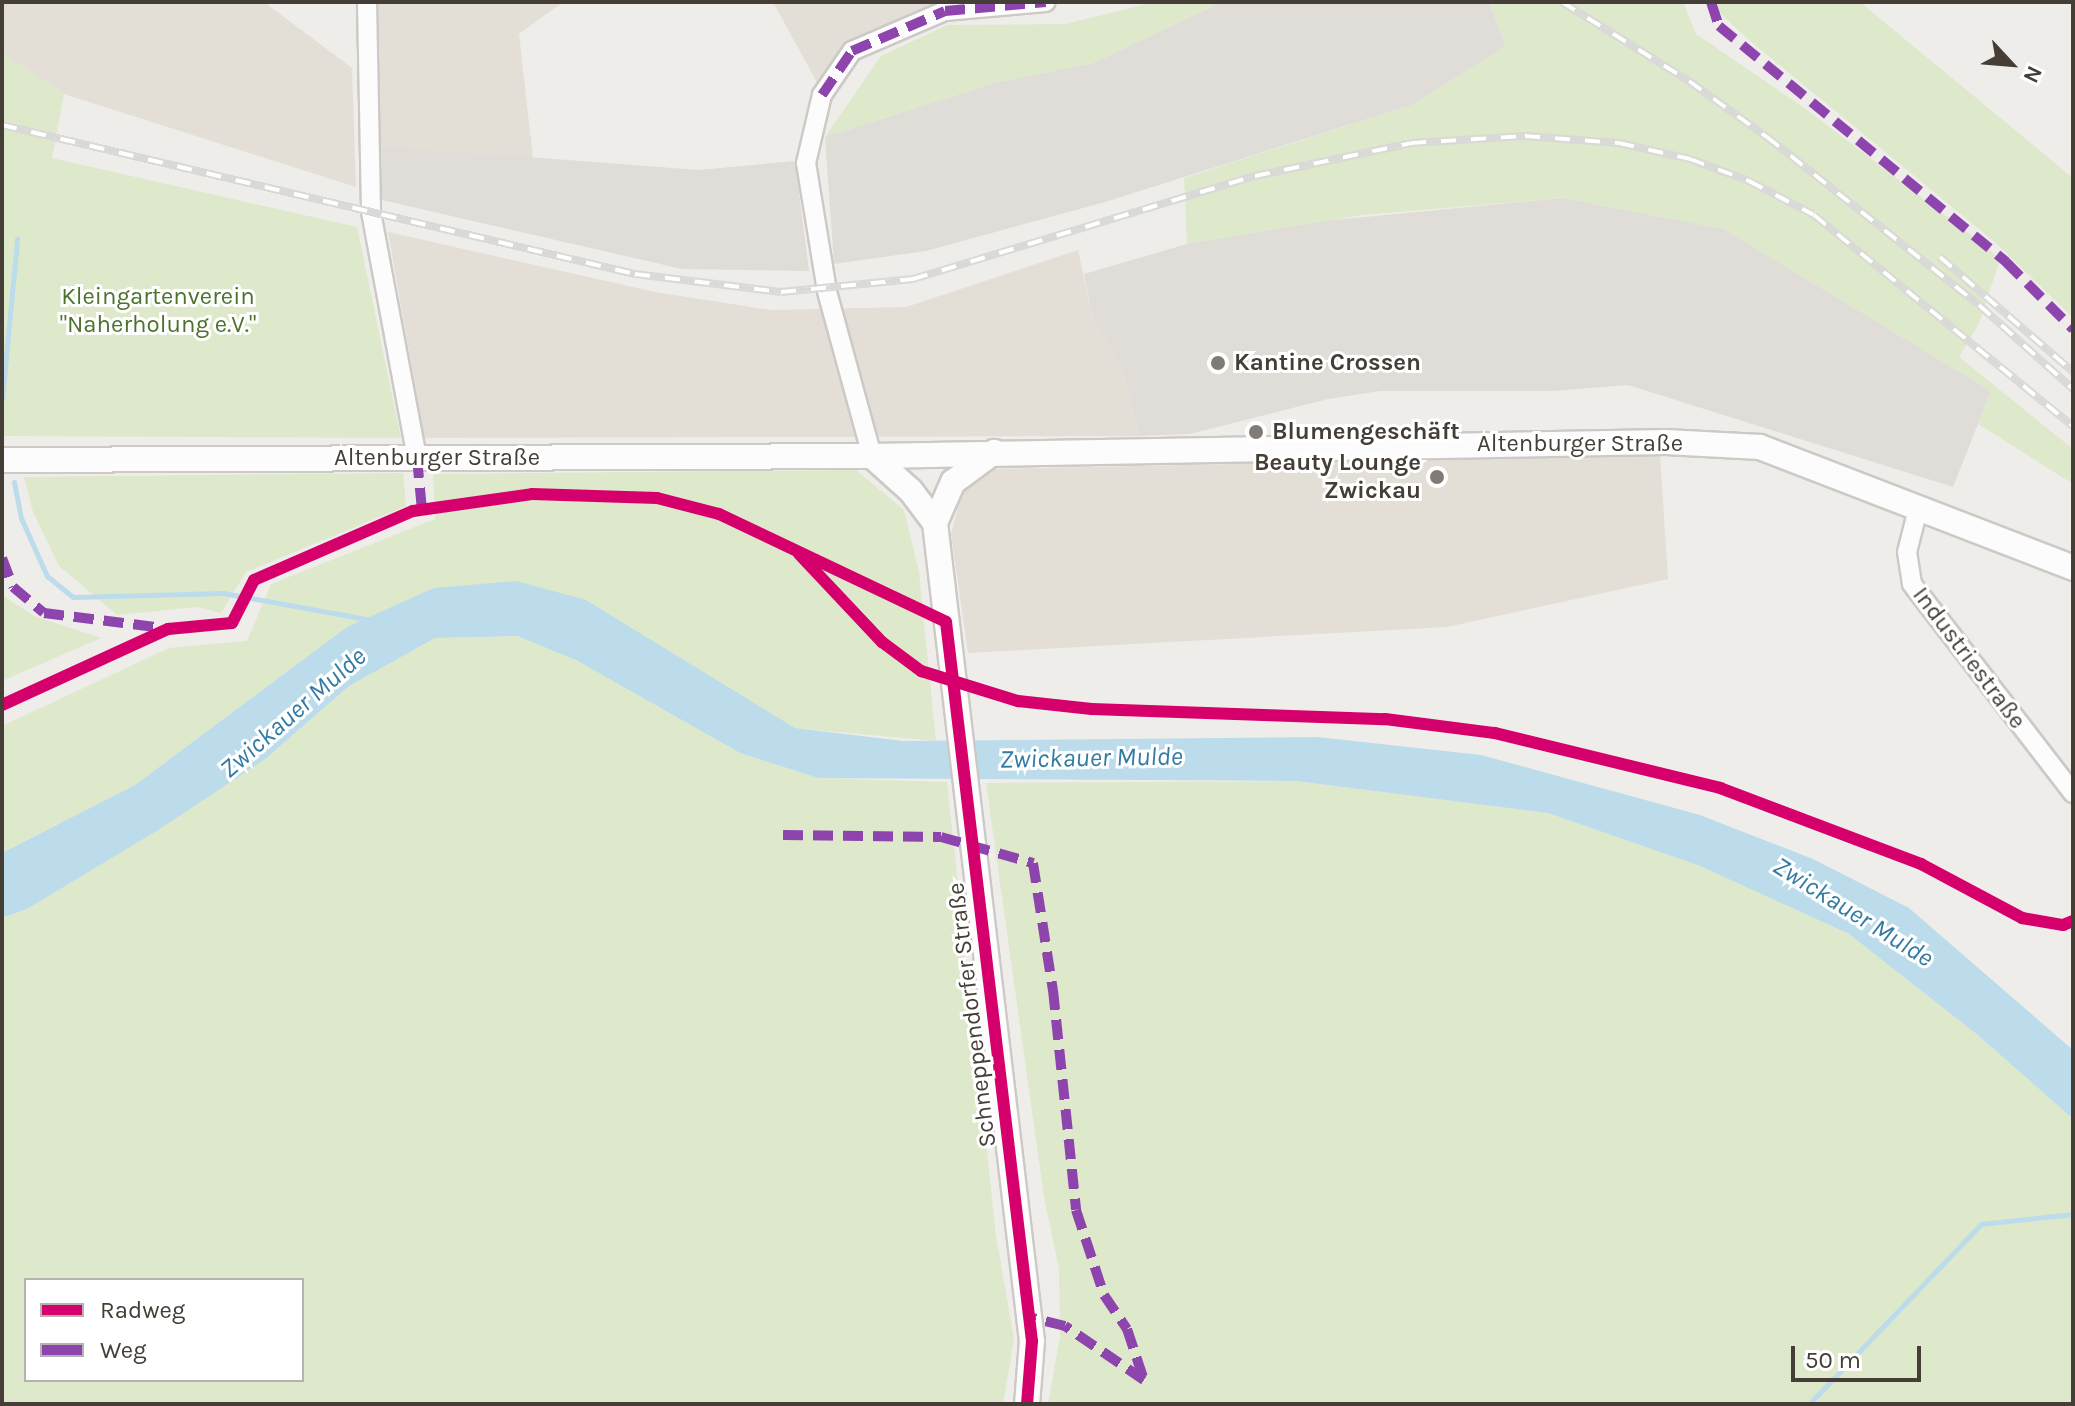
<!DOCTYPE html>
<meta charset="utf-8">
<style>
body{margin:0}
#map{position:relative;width:2075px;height:1406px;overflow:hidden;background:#efedea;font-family:Karla,sans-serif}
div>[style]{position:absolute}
.residential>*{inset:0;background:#e3dfd7}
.industrial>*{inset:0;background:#e0dcd8}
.green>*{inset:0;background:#dee8cb}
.water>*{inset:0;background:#bcdceb}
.stream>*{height:5px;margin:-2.5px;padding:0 2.5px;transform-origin:2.5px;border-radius:2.5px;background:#bcdceb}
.roads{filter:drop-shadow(2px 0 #ccc9c6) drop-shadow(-2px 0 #ccc9c6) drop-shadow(0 2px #ccc9c6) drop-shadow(0 -2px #ccc9c6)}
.minor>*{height:18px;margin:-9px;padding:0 9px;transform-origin:9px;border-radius:9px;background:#fdfcfc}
.tertiary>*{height:24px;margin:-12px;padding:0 12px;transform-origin:12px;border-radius:12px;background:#fdfcfc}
.rail>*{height:8px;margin-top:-4px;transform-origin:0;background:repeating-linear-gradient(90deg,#fff 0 15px,#d9d9d8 0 30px);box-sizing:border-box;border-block:2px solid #d9d9d8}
.quiet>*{height:10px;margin-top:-5px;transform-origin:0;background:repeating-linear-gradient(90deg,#8e44ad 0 20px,transparent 0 30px)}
.cycleway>*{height:12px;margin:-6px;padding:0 6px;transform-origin:6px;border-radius:6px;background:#d6006c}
.dots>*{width:22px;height:22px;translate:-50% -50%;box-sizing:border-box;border:4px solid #fff;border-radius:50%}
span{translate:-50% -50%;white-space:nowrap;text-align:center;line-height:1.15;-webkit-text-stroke:6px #fff;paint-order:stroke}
.park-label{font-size:24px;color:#4c732d}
.poi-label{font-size:24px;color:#453e36;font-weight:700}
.left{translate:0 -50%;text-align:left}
.right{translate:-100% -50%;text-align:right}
.street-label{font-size:24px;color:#453e36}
.water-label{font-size:26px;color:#347ba3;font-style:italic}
.frame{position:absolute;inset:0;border:4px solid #453e36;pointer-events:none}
.legend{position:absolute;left:24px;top:1278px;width:280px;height:104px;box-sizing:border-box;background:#fff;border:2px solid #b5b2af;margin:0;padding:10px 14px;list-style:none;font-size:24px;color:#453e36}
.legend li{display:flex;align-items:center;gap:16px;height:40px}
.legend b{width:40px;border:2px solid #b5b2af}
.north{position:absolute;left:1971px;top:24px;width:80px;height:80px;-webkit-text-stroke:6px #fff;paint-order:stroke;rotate:116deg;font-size:22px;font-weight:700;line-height:32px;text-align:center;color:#453e36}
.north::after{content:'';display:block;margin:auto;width:28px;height:36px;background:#453e36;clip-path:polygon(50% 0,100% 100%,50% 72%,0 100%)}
.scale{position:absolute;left:1791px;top:1346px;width:130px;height:36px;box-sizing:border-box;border:4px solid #453e36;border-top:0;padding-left:10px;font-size:24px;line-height:28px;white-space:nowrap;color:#453e36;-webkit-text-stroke:6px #fff;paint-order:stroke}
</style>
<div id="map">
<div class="residential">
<div style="clip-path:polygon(2px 2px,264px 2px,352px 68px,356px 187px,64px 94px,2px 53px)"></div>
<div style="clip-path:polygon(377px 2px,563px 2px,519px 34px,533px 158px,381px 146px)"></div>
<div style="clip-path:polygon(773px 2px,979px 2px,887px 27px,821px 90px)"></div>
<div style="clip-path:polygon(388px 232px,655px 292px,771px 310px,906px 307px,1078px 250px,1093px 320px,1120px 363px,1139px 436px,424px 438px)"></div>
<div style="clip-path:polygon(1660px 455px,1668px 579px,1447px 627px,968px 653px,951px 534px,962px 493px,996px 469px)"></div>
</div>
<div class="industrial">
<div style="clip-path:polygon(1222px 2px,1489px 2px,1506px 46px,1412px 105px,1105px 202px,926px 251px,834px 264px,825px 137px,994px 83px,1093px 63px)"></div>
<div style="clip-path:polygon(381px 146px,699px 170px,795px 161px,809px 271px,682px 269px,382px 200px)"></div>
<div style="clip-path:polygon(1563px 198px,1724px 229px,1991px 391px,1953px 487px,1628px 385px,1553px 391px,1380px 391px,1328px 399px,1190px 434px,1139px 436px,1120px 363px,1093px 320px,1084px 274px,1187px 244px,1291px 224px)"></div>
</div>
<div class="green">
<div style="clip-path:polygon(1154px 2px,1222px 2px,1093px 63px,994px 83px,825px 137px,881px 56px,947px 25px,1065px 24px)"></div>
<div style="clip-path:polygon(1489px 2px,1683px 2px,1696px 34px,1806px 109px,1988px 248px,2000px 260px,1979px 323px,1959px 357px,2073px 449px,2073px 484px,1978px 424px,1991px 391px,1724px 229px,1563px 198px,1363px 215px,1187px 244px,1184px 178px,1412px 105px,1506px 46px)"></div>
<div style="clip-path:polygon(1717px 2px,1860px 2px,2073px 178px,2073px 318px,1997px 244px,1749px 40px,1719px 12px)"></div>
<div style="clip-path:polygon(2px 53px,64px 94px,52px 158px,357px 227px,401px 438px,2px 436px)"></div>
<div style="clip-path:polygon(856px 470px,904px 510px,919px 572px,936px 741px,794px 728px,586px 600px,347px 627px,135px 785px,2px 853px,2px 726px,169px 648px,247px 641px,271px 584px,435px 519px,433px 474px)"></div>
<div style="clip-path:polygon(403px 473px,406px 506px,246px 572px,221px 613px,197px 607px,117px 615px,59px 566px,33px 512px,24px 477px)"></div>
<div style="clip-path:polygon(2px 595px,34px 616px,101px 638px,2px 681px)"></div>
<div style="clip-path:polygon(evenodd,517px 636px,576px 660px,740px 753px,818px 778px,947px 782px,996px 1235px,1014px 1339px,1003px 1404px,2px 1404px,2px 918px,27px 909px,264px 760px,349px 686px,435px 638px,517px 636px,26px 1280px,302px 1280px,302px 1380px,26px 1380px,26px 1280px)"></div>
<div style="clip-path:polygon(1296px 781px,1548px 813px,1700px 866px,1849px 934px,1979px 1036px,2073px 1119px,2073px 1404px,1048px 1404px,1060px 1337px,1059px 1269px,1044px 1197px,986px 783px)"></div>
</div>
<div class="water">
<div style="clip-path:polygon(516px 581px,586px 600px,795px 728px,903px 741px,1317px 737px,1481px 755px,1700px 815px,1813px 859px,1909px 908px,2073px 1050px,2073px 1119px,1979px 1036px,1849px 934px,1700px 866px,1548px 813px,1296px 781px,818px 778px,740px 753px,576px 660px,517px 636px,435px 638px,349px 686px,264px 760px,158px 830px,27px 909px,2px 918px,2px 853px,135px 785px,347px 627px,434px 588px)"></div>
</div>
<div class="stream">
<div style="left:2px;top:399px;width:161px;rotate:-84.6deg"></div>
<div style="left:14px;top:482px;width:37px;rotate:79deg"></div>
<div style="left:21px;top:518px;width:64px;rotate:65.9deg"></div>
<div style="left:47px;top:576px;width:33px;rotate:39deg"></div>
<div style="left:73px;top:597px;width:150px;rotate:-1.5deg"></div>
<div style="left:223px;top:593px;width:151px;rotate:10.3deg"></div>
<div style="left:1809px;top:1404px;width:249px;rotate:-46.3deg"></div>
<div style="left:1981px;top:1224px;width:93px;rotate:-6.2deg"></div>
</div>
<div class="roads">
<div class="minor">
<div style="left:367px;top:2px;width:210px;rotate:88.9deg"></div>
<div style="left:371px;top:212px;width:250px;rotate:79.4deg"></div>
<div style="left:872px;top:456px;width:171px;rotate:-105.3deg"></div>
<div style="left:827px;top:291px;width:130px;rotate:-99.3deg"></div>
<div style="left:806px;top:163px;width:70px;rotate:-76.8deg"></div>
<div style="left:822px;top:95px;width:53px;rotate:-55.7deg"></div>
<div style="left:852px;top:51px;width:101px;rotate:-23.3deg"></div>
<div style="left:945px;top:11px;width:101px;rotate:-5.1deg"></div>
<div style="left:1918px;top:509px;width:44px;rotate:104.3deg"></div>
<div style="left:1907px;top:552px;width:32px;rotate:81deg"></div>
<div style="left:1912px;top:584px;width:264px;rotate:52.4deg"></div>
</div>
<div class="tertiary">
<div style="left:872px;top:456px;width:52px;rotate:41.9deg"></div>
<div style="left:911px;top:491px;width:40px;rotate:53deg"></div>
<div style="left:935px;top:523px;width:824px;rotate:83.24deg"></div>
<div style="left:1032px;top:1341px;width:63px;rotate:94.5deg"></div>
<div style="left:2px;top:460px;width:870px;rotate:-0.26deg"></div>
<div style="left:872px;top:456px;width:794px;rotate:-1.01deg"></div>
<div style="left:1666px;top:442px;width:94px;rotate:3deg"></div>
<div style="left:1760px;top:447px;width:336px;rotate:21.1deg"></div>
<div style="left:935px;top:523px;width:45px;rotate:-66.3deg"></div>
<div style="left:953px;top:482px;width:51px;rotate:-36.2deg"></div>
</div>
</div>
<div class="rail">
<div style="left:1562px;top:2px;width:150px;rotate:31.9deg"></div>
<div style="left:1689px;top:81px;width:96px;rotate:35.7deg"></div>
<div style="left:1767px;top:137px;width:270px;rotate:38.4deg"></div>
<div style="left:1979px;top:305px;width:126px;rotate:41.8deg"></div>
<div style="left:2px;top:125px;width:650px;rotate:13.25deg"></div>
<div style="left:635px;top:274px;width:147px;rotate:7deg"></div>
<div style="left:781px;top:292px;width:133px;rotate:-5.6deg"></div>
<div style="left:913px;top:279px;width:357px;rotate:-16.8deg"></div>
<div style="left:1255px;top:176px;width:159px;rotate:-11.9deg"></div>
<div style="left:1411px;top:143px;width:114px;rotate:-3.5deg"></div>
<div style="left:1525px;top:136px;width:94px;rotate:4.3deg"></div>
<div style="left:1619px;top:143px;width:73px;rotate:12.7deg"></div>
<div style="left:1690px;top:159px;width:63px;rotate:20.4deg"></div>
<div style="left:1749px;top:181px;width:73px;rotate:27.6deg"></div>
<div style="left:1814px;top:215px;width:334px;rotate:39.2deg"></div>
<div style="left:1940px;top:257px;width:176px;rotate:40.8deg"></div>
</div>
<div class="quiet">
<div style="left:1711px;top:2px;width:25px;rotate:72deg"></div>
<div style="left:1719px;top:26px;width:372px;rotate:39.4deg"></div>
<div style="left:2006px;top:262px;width:95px;rotate:45deg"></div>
<div style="left:822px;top:95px;width:53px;rotate:-55.7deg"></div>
<div style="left:852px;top:51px;width:101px;rotate:-23.3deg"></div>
<div style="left:945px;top:11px;width:101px;rotate:-5.1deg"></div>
<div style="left:417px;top:458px;width:52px;rotate:84.5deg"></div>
<div style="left:2px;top:558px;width:31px;rotate:69deg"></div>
<div style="left:13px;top:587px;width:40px;rotate:40deg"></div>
<div style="left:44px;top:613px;width:120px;rotate:7.2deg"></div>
<div style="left:783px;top:835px;width:158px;rotate:0.7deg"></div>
<div style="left:941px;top:837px;width:96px;rotate:15.8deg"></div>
<div style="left:1033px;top:863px;width:129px;rotate:81.1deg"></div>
<div style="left:1053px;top:990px;width:221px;rotate:84deg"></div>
<div style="left:1076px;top:1210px;width:89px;rotate:71.8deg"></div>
<div style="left:1104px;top:1295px;width:41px;rotate:55.9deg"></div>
<div style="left:1127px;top:1329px;width:54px;rotate:71.6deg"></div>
<div style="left:1144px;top:1380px;width:96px;rotate:-145.6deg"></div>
<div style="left:1065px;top:1326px;width:37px;rotate:-166deg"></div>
</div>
<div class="cycleway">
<div style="left:799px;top:554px;width:121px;rotate:46.7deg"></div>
<div style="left:882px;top:642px;width:49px;rotate:36.6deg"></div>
<div style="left:921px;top:671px;width:102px;rotate:17.2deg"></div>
<div style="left:1018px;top:701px;width:74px;rotate:6.2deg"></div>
<div style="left:1092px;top:709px;width:293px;rotate:2deg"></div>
<div style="left:1385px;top:719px;width:111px;rotate:7.3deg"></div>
<div style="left:1495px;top:733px;width:232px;rotate:13.7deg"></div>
<div style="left:1720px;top:788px;width:215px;rotate:20.7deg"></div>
<div style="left:1921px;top:864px;width:115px;rotate:28.1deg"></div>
<div style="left:2022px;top:918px;width:42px;rotate:9.7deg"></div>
<div style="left:2063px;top:925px;width:11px;rotate:-22deg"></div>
<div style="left:2px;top:705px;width:183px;rotate:-24.6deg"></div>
<div style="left:168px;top:629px;width:64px;rotate:-5.4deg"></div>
<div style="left:232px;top:623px;width:48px;rotate:-62.9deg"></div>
<div style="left:254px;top:580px;width:173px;rotate:-23.5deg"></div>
<div style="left:413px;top:511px;width:120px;rotate:-8.1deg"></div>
<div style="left:532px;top:494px;width:125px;rotate:1.8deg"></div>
<div style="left:657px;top:498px;width:64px;rotate:14.5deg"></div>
<div style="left:719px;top:514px;width:251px;rotate:25.4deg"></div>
<div style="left:946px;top:622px;width:724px;rotate:83.18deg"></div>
<div style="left:1032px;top:1341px;width:63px;rotate:94.5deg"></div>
</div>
<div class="dots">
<div style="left:1218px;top:363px;background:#807b75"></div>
<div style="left:1256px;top:432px;background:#807b75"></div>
<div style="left:1437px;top:477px;background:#807b75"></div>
</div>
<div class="park-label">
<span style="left:158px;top:311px">Kleingartenverein<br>"Naherholung e.V."</span>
</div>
<div class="poi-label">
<span class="left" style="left:1234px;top:363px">Kantine Crossen</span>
<span class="left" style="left:1272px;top:432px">Blumengeschäft</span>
<span class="right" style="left:1421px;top:477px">Beauty Lounge<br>Zwickau</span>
</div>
<div class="street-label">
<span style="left:1580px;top:444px">Altenburger Straße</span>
<span style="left:437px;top:458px">Altenburger Straße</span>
<span style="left:1969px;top:658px;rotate:53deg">Industriestraße</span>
<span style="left:972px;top:1015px;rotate:-97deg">Schneppendorfer Straße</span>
</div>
<div class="water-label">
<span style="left:293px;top:713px;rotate:-41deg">Zwickauer Mulde</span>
<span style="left:1091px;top:758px;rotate:-1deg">Zwickauer Mulde</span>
<span style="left:1853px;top:912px;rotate:32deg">Zwickauer Mulde</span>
</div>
<div class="frame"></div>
<ul class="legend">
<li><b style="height:10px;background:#d6006c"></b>Radweg</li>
<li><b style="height:10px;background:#8e44ad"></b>Weg</li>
</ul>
<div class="north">N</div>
<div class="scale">50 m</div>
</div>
